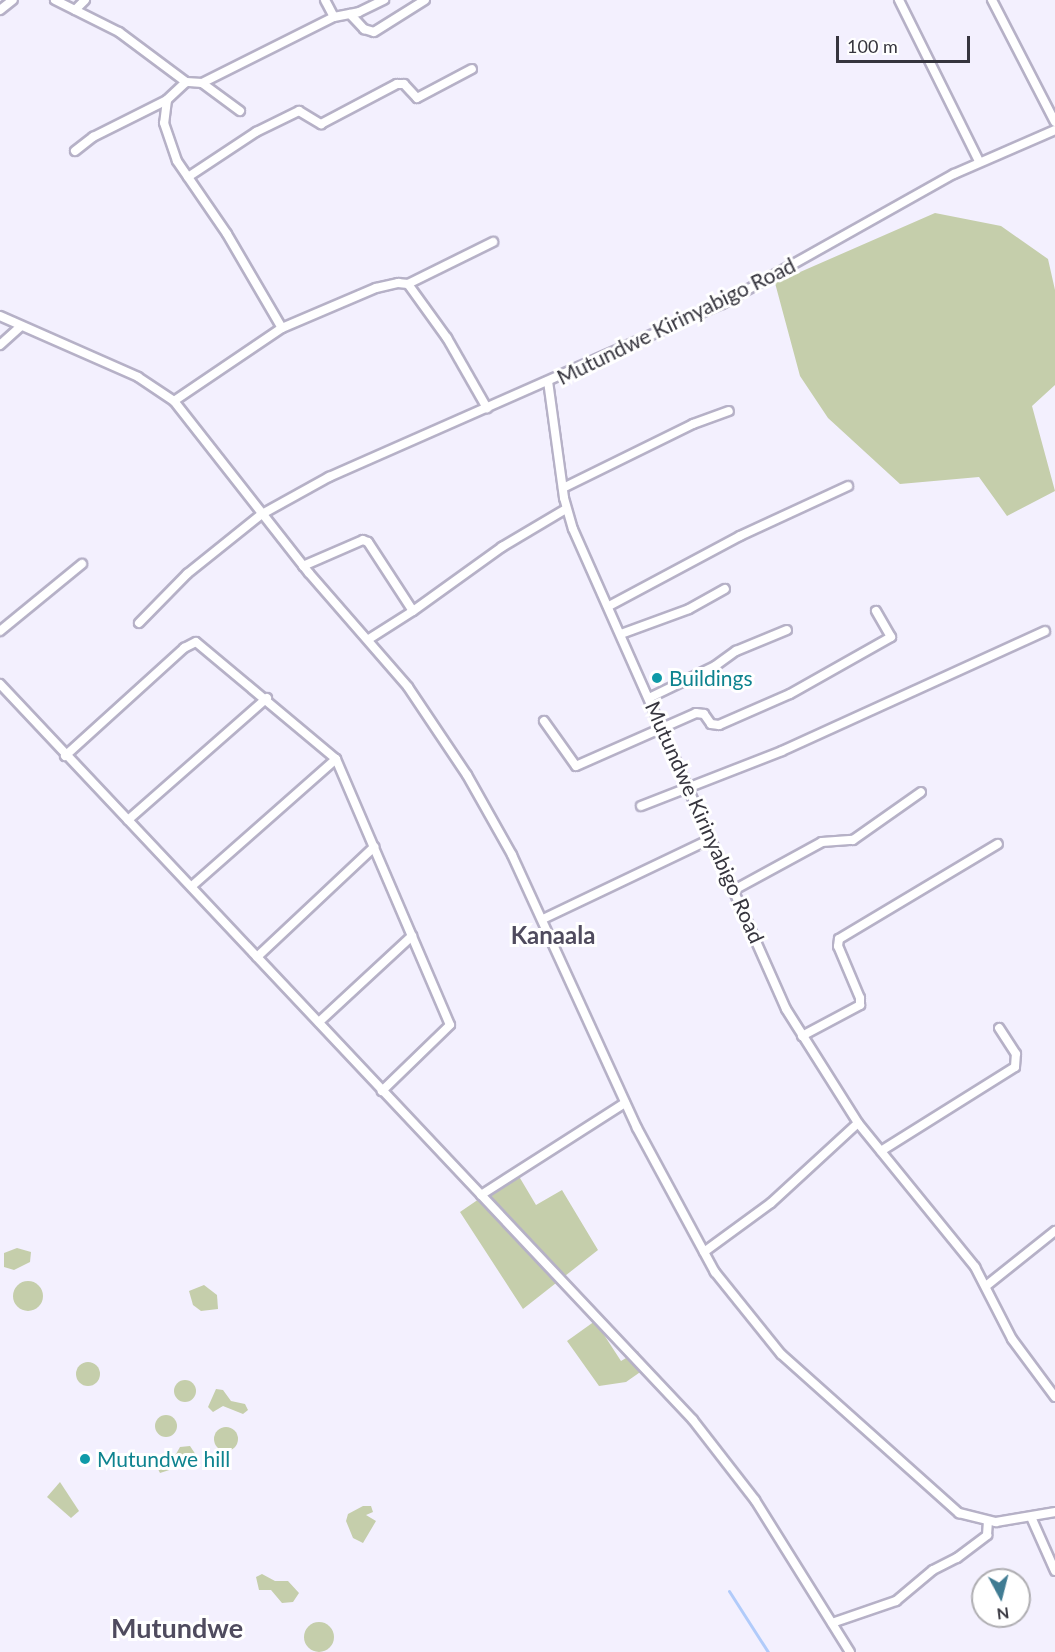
<!DOCTYPE html>
<style>
body{margin:0}
#map{position:relative;width:1055px;height:1652px;overflow:hidden;background:#f3f0fe;font-family:Lato,sans-serif}
div>[style]{position:absolute}
.green>*{inset:0;background:#c5ceab}
.round{border-radius:50%}
.stream>*{height:3px;margin:-1.5px;padding:0 1.5px;transform-origin:1.5px;border-radius:1.5px;background:#b1cbfa}
.roads{filter:drop-shadow(2px 0 #b6b1c7) drop-shadow(-2px 0 #b6b1c7) drop-shadow(0 2px #b6b1c7) drop-shadow(0 -2px #b6b1c7)}
.minor>*{height:8px;margin:-4px;padding:0 4px;transform-origin:4px;border-radius:4px;background:#fff}
.dots>*{width:16px;height:16px;translate:-50% -50%;box-sizing:border-box;border:3px solid #fff;border-radius:50%}
span{translate:-50% -50%;white-space:nowrap;text-align:center;line-height:1.15;-webkit-text-stroke:6px #fff;paint-order:stroke}
.street-label{font-size:21px;color:#36353e}
.culture-label{font-size:21px;color:#0d838f}
.left{translate:0 -50%;text-align:left}
.quarter-label{font-size:24px;color:#4f4b5e;font-weight:700}
.district-label{font-size:27px;color:#4f4b5e;font-weight:700}
.north{position:absolute;left:971px;top:1568px;width:60px;height:60px;box-sizing:border-box;background:#fff;border:2px solid #afaeb2;border-radius:50%;rotate:173deg;font-size:16px;font-weight:700;line-height:24px;text-align:center;color:#36353e}
.north::after{content:'';display:block;margin:auto;width:21px;height:27px;background:#407c93;clip-path:polygon(50% 0,100% 100%,50% 72%,0 100%)}
.scale{position:absolute;left:836px;top:36px;width:134px;height:27px;box-sizing:border-box;border:3px solid #36353e;border-top:0;padding-left:8px;font-size:18px;line-height:21px;white-space:nowrap;color:#36353e;-webkit-text-stroke:4px #fff;paint-order:stroke}
</style>
<div id="map">
<div class="green">
<div style="clip-path:polygon(935px 213px,1001px 226px,1048px 259px,1055px 290px,1055px 385px,1032px 406px,1055px 491px,1007px 516px,979px 477px,900px 484px,828px 418px,800px 376px,775px 283px)"></div>
<div style="clip-path:polygon(517px 1173px,536px 1205px,562px 1190px,598px 1250px,523px 1309px,460px 1212px)"></div>
<div style="clip-path:polygon(17px 1248px,31px 1252px,30px 1262px,14px 1270px,4px 1267px,4px 1253px)"></div>
<div class="round" style="left:13px;top:1281px;width:30px;height:30px"></div>
<div style="clip-path:polygon(204px 1285px,217px 1295px,218px 1309px,201px 1311px,193px 1305px,189px 1291px)"></div>
<div style="clip-path:polygon(595px 1321px,621px 1361px,638px 1351px,646px 1368px,626px 1382px,599px 1386px,567px 1341px)"></div>
<div class="round" style="left:76px;top:1362px;width:24px;height:24px"></div>
<div class="round" style="left:174px;top:1380px;width:22px;height:22px"></div>
<div style="clip-path:polygon(216px 1389px,223px 1390px,231px 1401px,245px 1404px,248px 1410px,243px 1414px,223px 1406px,213px 1412px,208px 1407px)"></div>
<div class="round" style="left:155px;top:1415px;width:22px;height:22px"></div>
<div class="round" style="left:214px;top:1427px;width:24px;height:24px"></div>
<div style="clip-path:polygon(190px 1446px,196px 1455px,191px 1463px,160px 1473px,157px 1467px,163px 1455px,176px 1454px,180px 1447px)"></div>
<div style="clip-path:polygon(60px 1482px,79px 1511px,71px 1518px,47px 1497px)"></div>
<div style="clip-path:polygon(363px 1506px,371px 1506px,373px 1512px,366px 1515px,376px 1521px,363px 1543px,353px 1538px,346px 1521px,348px 1514px)"></div>
<div style="clip-path:polygon(262px 1574px,275px 1581px,288px 1581px,299px 1593px,293px 1602px,282px 1603px,271px 1590px,259px 1590px,256px 1577px)"></div>
<div class="round" style="left:304px;top:1622px;width:30px;height:30px"></div>
</div>
<div class="stream">
<div style="left:729px;top:1591px;width:72px;rotate:57.4deg"></div>
</div>
<div class="roads">
<div class="minor">
<div style="left:55px;top:0;width:72px;rotate:26.6deg"></div>
<div style="left:119px;top:32px;width:84px;rotate:36.7deg"></div>
<div style="left:325px;top:0;width:19px;rotate:62deg"></div>
<div style="left:899px;top:0;width:180px;rotate:63.6deg"></div>
<div style="left:992px;top:0;width:137px;rotate:62.7deg"></div>
<div style="left:0;top:10px;width:16px;rotate:-38deg"></div>
<div style="left:75px;top:10px;width:14px;rotate:-45deg"></div>
<div style="left:350px;top:14px;width:21px;rotate:47deg"></div>
<div style="left:364px;top:29px;width:10px;rotate:17deg"></div>
<div style="left:374px;top:32px;width:60px;rotate:-32.1deg"></div>
<div style="left:202px;top:83px;width:148px;rotate:-26.6deg"></div>
<div style="left:334px;top:17px;width:25px;rotate:-11deg"></div>
<div style="left:359px;top:12px;width:28px;rotate:-26deg"></div>
<div style="left:240px;top:111px;width:47px;rotate:-143.6deg"></div>
<div style="left:202px;top:83px;width:16px;rotate:-176deg"></div>
<div style="left:186px;top:82px;width:26px;rotate:137deg"></div>
<div style="left:167px;top:100px;width:23px;rotate:97deg"></div>
<div style="left:164px;top:123px;width:40px;rotate:71.1deg"></div>
<div style="left:177px;top:161px;width:88px;rotate:55.6deg"></div>
<div style="left:227px;top:234px;width:109px;rotate:59.7deg"></div>
<div style="left:75px;top:151px;width:23px;rotate:-38deg"></div>
<div style="left:93px;top:137px;width:83px;rotate:-26.6deg"></div>
<div style="left:188px;top:177px;width:82px;rotate:-33.5deg"></div>
<div style="left:256px;top:132px;width:48px;rotate:-26deg"></div>
<div style="left:299px;top:111px;width:26px;rotate:31deg"></div>
<div style="left:321px;top:124px;width:86px;rotate:-27.8deg"></div>
<div style="left:397px;top:84px;width:7px"></div>
<div style="left:404px;top:84px;width:19px;rotate:47deg"></div>
<div style="left:417px;top:98px;width:62px;rotate:-27.8deg"></div>
<div style="left:408px;top:284px;width:95px;rotate:-26.3deg"></div>
<div style="left:0;top:316px;width:151px;rotate:23.8deg"></div>
<div style="left:138px;top:377px;width:43px;rotate:33.7deg"></div>
<div style="left:174px;top:401px;width:219px;rotate:51.9deg"></div>
<div style="left:309px;top:573px;width:151px;rotate:49deg"></div>
<div style="left:408px;top:687px;width:106px;rotate:56.2deg"></div>
<div style="left:467px;top:775px;width:92px;rotate:60.6deg"></div>
<div style="left:512px;top:855px;width:300px;rotate:65.4deg"></div>
<div style="left:637px;top:1128px;width:164px;rotate:61.6deg"></div>
<div style="left:715px;top:1272px;width:105px;rotate:51.2deg"></div>
<div style="left:781px;top:1354px;width:239px;rotate:41.8deg"></div>
<div style="left:959px;top:1513px;width:38px;rotate:14deg"></div>
<div style="left:996px;top:1522px;width:60px;rotate:-9.6deg"></div>
<div style="left:0;top:345px;width:28px;rotate:-42deg"></div>
<div style="left:548px;top:381px;width:118px;rotate:82.2deg"></div>
<div style="left:564px;top:498px;width:32px;rotate:74deg"></div>
<div style="left:573px;top:529px;width:525px;rotate:66.07deg"></div>
<div style="left:786px;top:1009px;width:135px;rotate:57.7deg"></div>
<div style="left:858px;top:1123px;width:186px;rotate:50.9deg"></div>
<div style="left:975px;top:1267px;width:81px;rotate:62.8deg"></div>
<div style="left:1012px;top:1339px;width:72px;rotate:53.4deg"></div>
<div style="left:174px;top:401px;width:130px;rotate:-34.1deg"></div>
<div style="left:282px;top:328px;width:102px;rotate:-23.1deg"></div>
<div style="left:376px;top:288px;width:23px;rotate:-13deg"></div>
<div style="left:398px;top:283px;width:10px;rotate:6deg"></div>
<div style="left:408px;top:284px;width:67px;rotate:54.2deg"></div>
<div style="left:447px;top:338px;width:81px;rotate:60.3deg"></div>
<div style="left:563px;top:488px;width:145px;rotate:-26.2deg"></div>
<div style="left:693px;top:424px;width:38px;rotate:-20deg"></div>
<div style="left:303px;top:566px;width:65px;rotate:-23.4deg"></div>
<div style="left:363px;top:540px;width:5px;rotate:22deg"></div>
<div style="left:368px;top:542px;width:82px;rotate:56.9deg"></div>
<div style="left:413px;top:611px;width:52px;rotate:147.5deg"></div>
<div style="left:609px;top:606px;width:149px;rotate:-28.1deg"></div>
<div style="left:740px;top:536px;width:119px;rotate:-24.8deg"></div>
<div style="left:413px;top:611px;width:110px;rotate:-35.7deg"></div>
<div style="left:502px;top:547px;width:74px;rotate:-30.7deg"></div>
<div style="left:139px;top:623px;width:69px;rotate:-45.6deg"></div>
<div style="left:187px;top:574px;width:96px;rotate:-38.7deg"></div>
<div style="left:262px;top:514px;width:77px;rotate:-28.9deg"></div>
<div style="left:329px;top:477px;width:429px;rotate:-23.8deg"></div>
<div style="left:722px;top:304px;width:266px;rotate:-29.3deg"></div>
<div style="left:954px;top:174px;width:110px;rotate:-23.5deg"></div>
<div style="left:0;top:631px;width:106px;rotate:-39.3deg"></div>
<div style="left:621px;top:634px;width:72px;rotate:-20.2deg"></div>
<div style="left:689px;top:609px;width:41px;rotate:-29.1deg"></div>
<div style="left:0;top:684px;width:1011px;rotate:46.72deg"></div>
<div style="left:693px;top:1420px;width:101px;rotate:52.2deg"></div>
<div style="left:755px;top:1500px;width:179px;rotate:58deg"></div>
<div style="left:651px;top:697px;width:71px;rotate:-25.8deg"></div>
<div style="left:715px;top:666px;width:26px;rotate:-36deg"></div>
<div style="left:736px;top:651px;width:55px;rotate:-22.4deg"></div>
<div style="left:544px;top:721px;width:55px;rotate:54.6deg"></div>
<div style="left:576px;top:766px;width:131px;rotate:-23.8deg"></div>
<div style="left:696px;top:713px;width:8px;rotate:7deg"></div>
<div style="left:704px;top:714px;width:12px;rotate:55deg"></div>
<div style="left:711px;top:724px;width:8px;rotate:7deg"></div>
<div style="left:719px;top:725px;width:77px;rotate:-23.6deg"></div>
<div style="left:790px;top:694px;width:116px;rotate:-29.4deg"></div>
<div style="left:891px;top:637px;width:30px;rotate:-120deg"></div>
<div style="left:65px;top:756px;width:161px;rotate:-42.2deg"></div>
<div style="left:184px;top:648px;width:13px;rotate:-27deg"></div>
<div style="left:196px;top:642px;width:182px;rotate:39.9deg"></div>
<div style="left:336px;top:759px;width:192px;rotate:138.6deg"></div>
<div style="left:336px;top:759px;width:289px;rotate:66.8deg"></div>
<div style="left:450px;top:1025px;width:95px;rotate:135.9deg"></div>
<div style="left:641px;top:806px;width:151px;rotate:-21.3deg"></div>
<div style="left:782px;top:751px;width:289px;rotate:-24.5deg"></div>
<div style="left:128px;top:820px;width:185px;rotate:-41.3deg"></div>
<div style="left:734px;top:890px;width:100px;rotate:-28.6deg"></div>
<div style="left:822px;top:842px;width:31px;rotate:-4deg"></div>
<div style="left:853px;top:840px;width:83px;rotate:-35.2deg"></div>
<div style="left:543px;top:919px;width:186px;rotate:-25.5deg"></div>
<div style="left:257px;top:957px;width:161px;rotate:-43.2deg"></div>
<div style="left:319px;top:1022px;width:127px;rotate:-42.8deg"></div>
<div style="left:802px;top:1036px;width:66px;rotate:-28.1deg"></div>
<div style="left:860px;top:1005px;width:7px;rotate:-90deg"></div>
<div style="left:860px;top:998px;width:56px;rotate:-112.9deg"></div>
<div style="left:838px;top:946px;width:7px;rotate:-82deg"></div>
<div style="left:839px;top:939px;width:185px;rotate:-30.9deg"></div>
<div style="left:881px;top:1151px;width:158px;rotate:-32.1deg"></div>
<div style="left:1015px;top:1067px;width:13px;rotate:-86deg"></div>
<div style="left:1016px;top:1054px;width:31px;rotate:-123deg"></div>
<div style="left:481px;top:1195px;width:171px;rotate:-32.6deg"></div>
<div style="left:704px;top:1252px;width:83px;rotate:-36.2deg"></div>
<div style="left:771px;top:1203px;width:118px;rotate:-42.6deg"></div>
<div style="left:986px;top:1286px;width:88px;rotate:-38.6deg"></div>
<div style="left:1031px;top:1517px;width:59px;rotate:66deg"></div>
<div style="left:832px;top:1623px;width:68px;rotate:-19deg"></div>
<div style="left:896px;top:1601px;width:48px;rotate:-40deg"></div>
<div style="left:933px;top:1570px;width:27px;rotate:-27deg"></div>
<div style="left:957px;top:1558px;width:38px;rotate:-37deg"></div>
<div style="left:987px;top:1535px;width:14px;rotate:-86deg"></div>
</div>
</div>
<div class="dots">
<div style="left:657px;top:678px;background:#0f9aa8"></div>
<div style="left:85px;top:1459px;background:#0f9aa8"></div>
</div>
<div class="street-label">
<span style="left:676px;top:321px;rotate:-26deg">Mutundwe Kirinyabigo Road</span>
<span style="left:705px;top:822px;rotate:66deg">Mutundwe Kirinyabigo Road</span>
</div>
<div class="culture-label">
<span class="left" style="left:669px;top:678px">Buildings</span>
<span class="left" style="left:97px;top:1459px">Mutundwe hill</span>
</div>
<div class="quarter-label">
<span style="left:553px;top:935px">Kanaala</span>
</div>
<div class="district-label">
<span style="left:177px;top:1628px">Mutundwe</span>
</div>
<div class="north">N</div>
<div class="scale">100 m</div>
</div>
